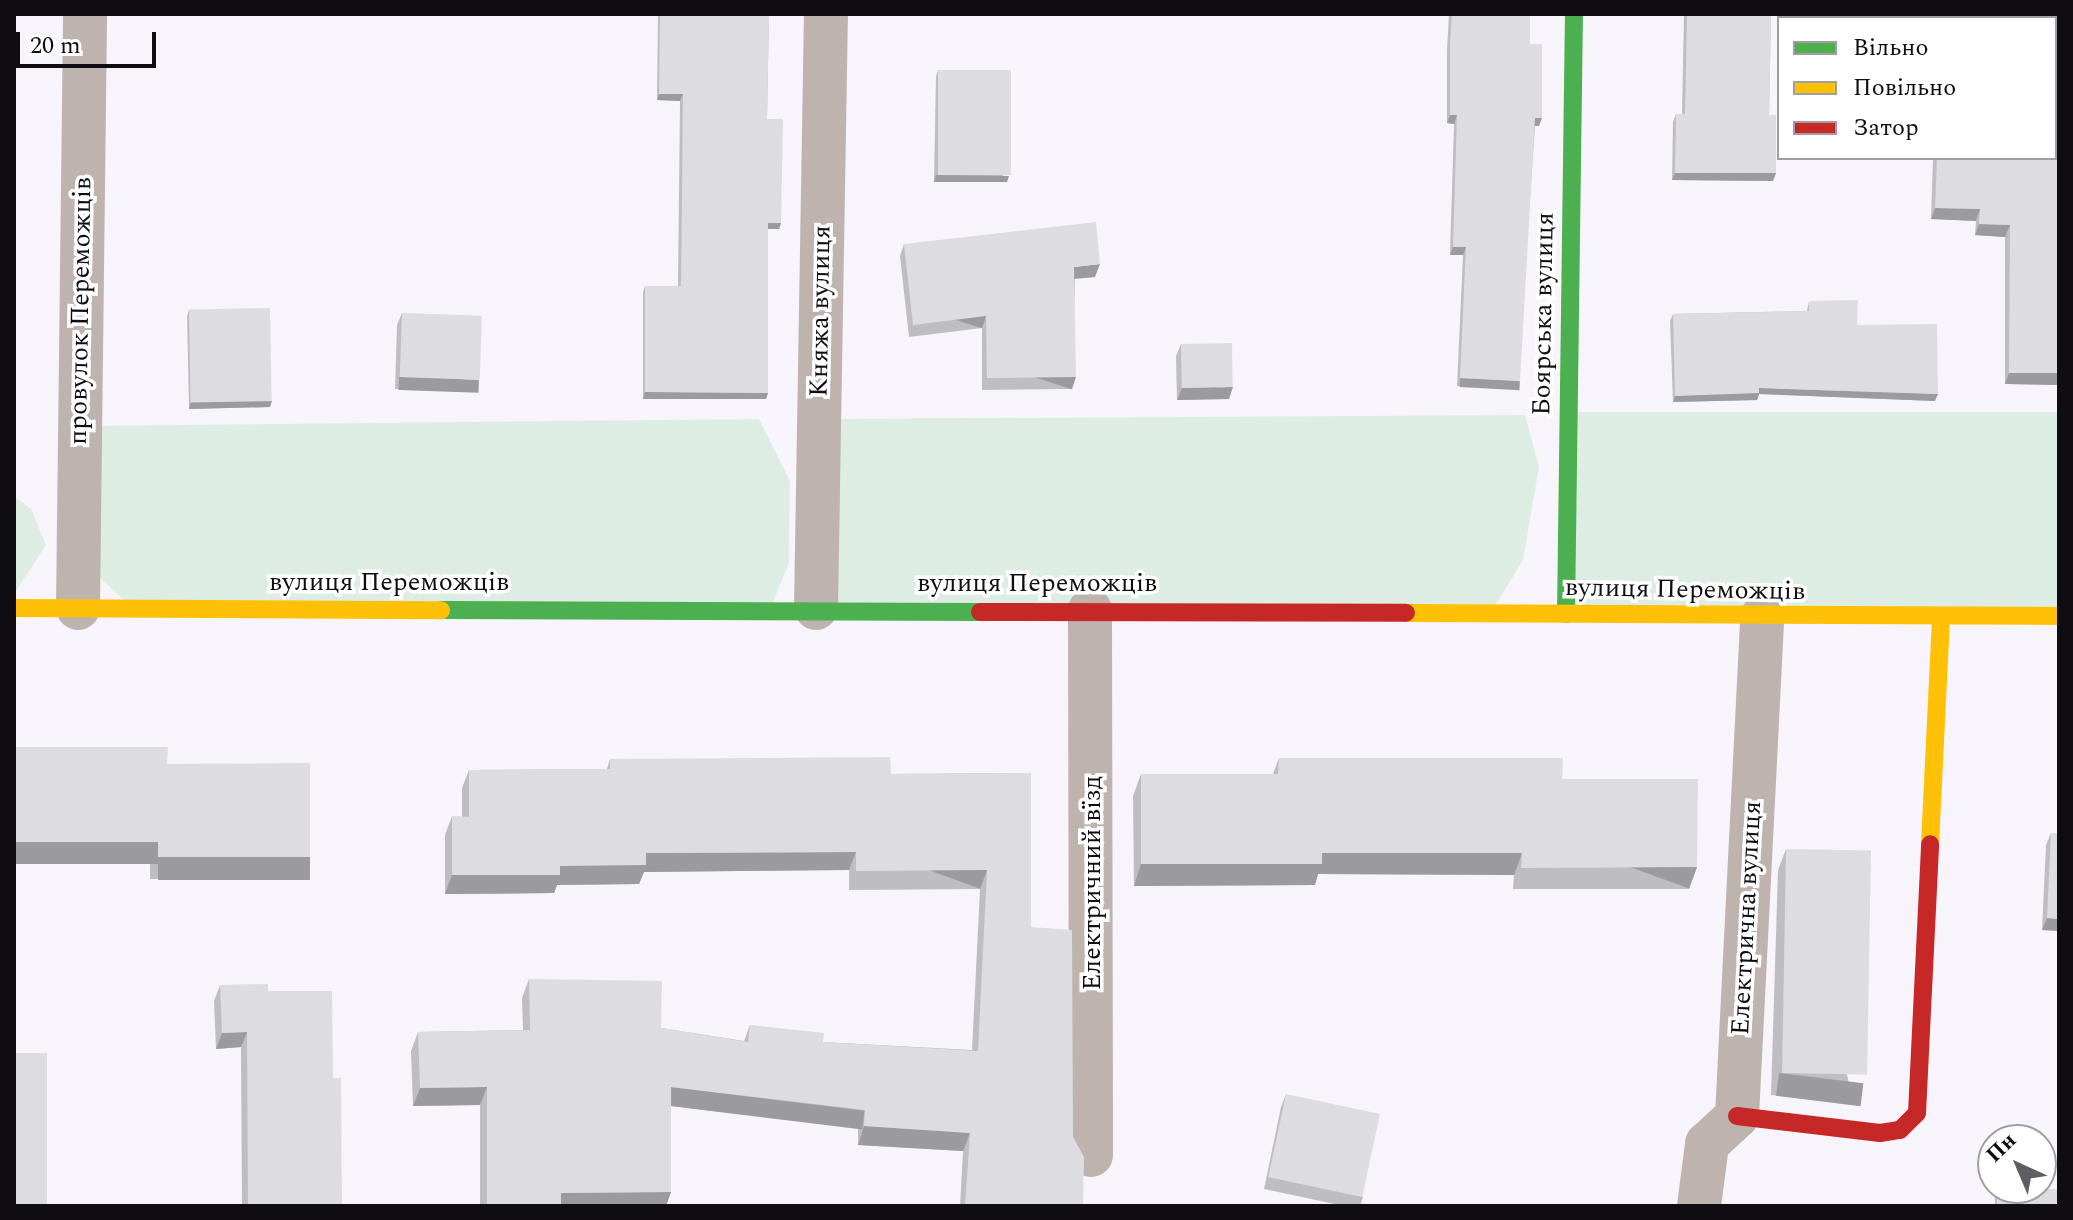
<!DOCTYPE html>
<meta charset="utf-8">
<style>
body{margin:0}
#map{position:relative;width:2073px;height:1220px;overflow:hidden;background:#f7f5fb;font-family:Spectral,serif}
div>[style]{position:absolute}
.green>*{inset:0;background:#deede3;transform-origin:0 0}
.street>*{height:44px;margin:-22px;padding:0 22px;transform-origin:22px;border-radius:22px;background:#beb4ad}
.fast>*{height:18px;margin:-9px;padding:0 9px;transform-origin:9px;border-radius:9px;background:#4caf50}
.slow>*{height:18px;margin:-9px;padding:0 9px;transform-origin:9px;border-radius:9px;background:#ffc107}
.jam>*{height:18px;margin:-9px;padding:0 9px;transform-origin:9px;border-radius:9px;background:#c62828}
.wall>*{inset:0;background:#bebdc2}
.shaded-wall>*{inset:0;background:#9b9a9e;transform-origin:0 0}
.building>*{inset:0;background:#dddce1;transform-origin:0 0}
span{translate:-50% -50%;white-space:nowrap;text-align:center;line-height:1.15;-webkit-text-stroke:7px #fff;paint-order:stroke}
.street-label{font-size:26px;color:#0f0d12}
.frame{position:absolute;inset:0;border:16px solid #0f0d12;pointer-events:none}
.legend{position:absolute;left:1777px;top:16px;width:280px;height:144px;box-sizing:border-box;background:#fff;border:2px solid #9f9ea0;margin:0;padding:10px 14px;list-style:none;font-size:24px;color:#0f0d12}
.legend li{display:flex;align-items:center;gap:16px;height:40px}
.legend b{width:40px;border:2px solid #9f9ea0}
.north{position:absolute;left:1977px;top:1124px;width:80px;height:80px;box-sizing:border-box;background:#fff;border:2px solid #9f9ea0;border-radius:50%;rotate:316deg;font-size:22px;font-weight:700;line-height:32px;text-align:center;color:#0f0d12}
.north::after{content:'';display:block;margin:auto;width:28px;height:36px;background:#605e64;clip-path:polygon(50% 0,100% 100%,50% 72%,0 100%)}
.scale{position:absolute;left:16px;top:32px;width:140px;height:36px;box-sizing:border-box;border:4px solid #0f0d12;border-top:0;padding-left:10px;font-size:24px;line-height:28px;white-space:nowrap;color:#0f0d12;-webkit-text-stroke:6px #fff;paint-order:stroke}
</style>
<div id="map">
<div class="green">
<div style="left:2059px;top:412px;width:204px;height:490px;rotate:90deg"></div>
<div style="clip-path:polygon(1525px 415px,1539px 467px,1523px 560px,1490px 614px,816px 608px,819px 419px)"></div>
<div style="clip-path:polygon(759px 419px,790px 481px,789px 563px,770px 609px,133px 608px,78px 558px,79px 426px)"></div>
<div style="clip-path:polygon(14px 496px,31px 509px,46px 545px,14px 594px)"></div>
</div>
<div class="street">
<div style="left:78px;top:608px;width:594px;rotate:-89.32deg"></div>
<div style="left:816px;top:608px;width:594px;rotate:-89.04deg"></div>
<div style="left:1090px;top:610px;width:545px;rotate:89.89deg"></div>
<div style="left:1699px;top:1206px;width:63px;rotate:-82.6deg"></div>
<div style="left:1707px;top:1144px;width:41px;rotate:-43deg"></div>
<div style="left:1737px;top:1116px;width:500px;rotate:-87.1deg"></div>
</div>
<div class="fast">
<div style="left:441px;top:610px;width:539px;rotate:0.21deg"></div>
<div style="left:1566px;top:614px;width:600px;rotate:-89.24deg"></div>
</div>
<div class="slow">
<div style="left:14px;top:608px;width:427px;rotate:0.3deg"></div>
<div style="left:1406px;top:613px;width:653px;rotate:0.26deg"></div>
<div style="left:1930px;top:844px;width:224px;rotate:-87.2deg"></div>
</div>
<div class="jam">
<div style="left:980px;top:612px;width:426px;rotate:0.1deg"></div>
<div style="left:1737px;top:1116px;width:144px;rotate:6.8deg"></div>
<div style="left:1880px;top:1133px;width:20px;rotate:-9deg"></div>
<div style="left:1900px;top:1130px;width:24px;rotate:-45deg"></div>
<div style="left:1917px;top:1113px;width:269px;rotate:-87.2deg"></div>
</div>
<div class="wall">
<div style="clip-path:polygon(658px 14px,769px 14px,767px 119px,781px 223px,779px 229px,768px 229px,768px 393px,766px 399px,643px 399px,643px 292px,645px 286px,678px 286px,680px 101px,657px 100px)"></div>
<div style="clip-path:polygon(1449px 14px,1530px 14px,1530px 44px,1539px 126px,1535px 126px,1517px 389px,1457px 386px,1463px 255px,1450px 255px,1454px 124px,1447px 123px,1447px 50px)"></div>
<div style="clip-path:polygon(1684px 14px,1771px 14px,1769px 115px,1776px 173px,1773px 181px,1672px 180px,1673px 122px,1676px 114px,1682px 114px)"></div>
<div style="clip-path:polygon(938px 70px,1007px 182px,934px 182px,936px 76px)"></div>
<div style="clip-path:polygon(2059px 156px,2059px 385px,2005px 384px,2005px 237px,1975px 235px,1976px 221px,1931px 219px,1933px 159px,1933px 158px,2055px 158px)"></div>
<div style="clip-path:polygon(904px 244px,1095px 277px,1075px 279px,1072px 389px,982px 390px,982px 328px,909px 337px,900px 256px)"></div>
<div style="clip-path:polygon(1809px 301px,1857px 325px,1935px 401px,1759px 394px,1757px 400px,1673px 402px,1670px 321px,1673px 314px,1807px 311px)"></div>
<div style="clip-path:polygon(189px 310px,270px 407px,189px 409px,187px 316px)"></div>
<div style="clip-path:polygon(402px 313px,475px 392px,395px 389px,397px 325px)"></div>
<div style="clip-path:polygon(1181px 344px,1229px 399px,1177px 400px,1176px 356px)"></div>
<div style="clip-path:polygon(1279px 758px,1562px 779px,1697px 867px,1689px 889px,1513px 889px,1514px 875px,1318px 874px,1315px 885px,1134px 886px,1133px 796px,1141px 774px,1273px 774px)"></div>
<div style="clip-path:polygon(610px 759px,891px 774px,1031px 773px,1031px 927px,1073px 1137px,1083px 1206px,960px 1206px,963px 1151px,858px 1145px,858px 1128px,671px 1106px,671px 1192px,666px 1206px,480px 1206px,480px 1105px,413px 1106px,411px 1051px,418px 1032px,523px 1030px,522px 998px,529px 979px,661px 1028px,744px 1041px,750px 1025px,823px 1042px,972px 1050px,980px 889px,849px 890px,849px 870px,644px 872px,639px 884px,557px 885px,554px 893px,445px 894px,445px 835px,452px 816px,462px 817px,462px 788px,469px 770px,607px 769px)"></div>
<div style="clip-path:polygon(167px 764px,310px 857px,302px 879px,150px 879px,150px 863px)"></div>
<div style="clip-path:polygon(2051px 833px,2059px 833px,2059px 931px,2042px 930px,2046px 845px)"></div>
<div style="clip-path:polygon(1786px 849px,1855px 1105px,1771px 1095px,1778px 870px)"></div>
<div style="clip-path:polygon(220px 985px,268px 991px,333px 1078px,342px 1206px,242px 1206px,241px 1047px,216px 1049px,214px 1001px)"></div>
<div style="clip-path:polygon(1286px 1094px,1363px 1197px,1360px 1206px,1344px 1206px,1264px 1189px,1281px 1107px)"></div>
<div style="clip-path:polygon(1997px 1188px,2041px 1188px,2059px 1206px,1995px 1206px,1995px 1192px)"></div>
</div>
<div class="shaded-wall">
<div style="clip-path:polygon(659px 94px,683px 94px,680px 101px,657px 100px)"></div>
<div style="clip-path:polygon(1450px 115px,1457px 115px,1454px 124px,1447px 123px)"></div>
<div style="clip-path:polygon(1535px 118px,1542px 118px,1539px 126px,1532px 126px)"></div>
<div style="clip-path:polygon(1675px 173px,1776px 173px,1773px 181px,1672px 180px)"></div>
<div style="clip-path:polygon(936px 175px,1009px 176px,1007px 182px,934px 182px)"></div>
<div style="clip-path:polygon(1935px 208px,1980px 209px,1976px 221px,1931px 219px)"></div>
<div style="clip-path:polygon(768px 223px,781px 223px,779px 229px,766px 229px)"></div>
<div style="clip-path:polygon(1979px 224px,2010px 225px,2005px 237px,1975px 235px)"></div>
<div style="clip-path:polygon(1453px 247px,1466px 247px,1463px 255px,1450px 255px)"></div>
<div style="clip-path:polygon(1100px 264px,1095px 277px,1070px 279px,1074px 267px)"></div>
<div style="left:986px;top:316px;width:13px;height:74px;rotate:108deg"></div>
<div style="clip-path:polygon(2009px 373px,2059px 373px,2059px 385px,2005px 384px)"></div>
<div style="left:399px;top:377px;width:80px;height:13px;rotate:2deg"></div>
<div style="left:1076px;top:377px;width:13px;height:89px;rotate:108deg"></div>
<div style="left:1460px;top:378px;width:60px;height:9px;rotate:3deg"></div>
<div style="clip-path:polygon(1233px 387px,1229px 399px,1177px 400px,1182px 388px)"></div>
<div style="clip-path:polygon(1759px 388px,1938px 394px,1935px 401px,1759px 394px,1757px 400px,1673px 402px,1675px 396px)"></div>
<div style="clip-path:polygon(645px 392px,768px 393px,766px 399px,643px 399px)"></div>
<div style="clip-path:polygon(272px 401px,270px 407px,189px 409px,191px 402px)"></div>
<div style="left:14px;top:842px;width:144px;height:22px"></div>
<div style="clip-path:polygon(856px 852px,849px 870px,644px 872px,639px 884px,557px 885px,554px 893px,445px 894px,452px 875px,560px 866px,646px 853px)"></div>
<div style="clip-path:polygon(1322px 853px,1522px 853px,1514px 875px,1318px 874px,1315px 885px,1134px 886px,1141px 864px)"></div>
<div style="left:158px;top:857px;width:152px;height:23px"></div>
<div style="left:1697px;top:867px;width:23px;height:176px;rotate:110deg"></div>
<div style="left:987px;top:870px;width:20px;height:131px;rotate:110deg"></div>
<div style="clip-path:polygon(2047px 918px,2059px 919px,2059px 931px,2042px 930px)"></div>
<div style="clip-path:polygon(247px 1032px,241px 1047px,216px 1049px,222px 1033px)"></div>
<div style="left:1779px;top:1073px;width:85px;height:23px;rotate:7deg"></div>
<div style="clip-path:polygon(487px 1087px,480px 1105px,413px 1106px,420px 1088px)"></div>
<div style="left:671px;top:1087px;width:195px;height:19px;rotate:7deg"></div>
<div style="clip-path:polygon(864px 1126px,970px 1133px,963px 1151px,858px 1145px)"></div>
<div style="clip-path:polygon(671px 1192px,666px 1206px,556px 1206px,561px 1193px)"></div>
</div>
<div class="building">
<div style="clip-path:polygon(660px 14px,769px 14px,767px 119px,783px 119px,781px 223px,768px 223px,768px 393px,645px 392px,645px 286px,681px 286px,683px 94px,659px 94px)"></div>
<div style="clip-path:polygon(1452px 14px,1530px 14px,1530px 44px,1542px 44px,1542px 118px,1535px 118px,1520px 381px,1460px 378px,1466px 247px,1453px 247px,1457px 115px,1450px 115px,1450px 42px)"></div>
<div style="clip-path:polygon(1687px 14px,1771px 14px,1769px 115px,1776px 115px,1776px 173px,1675px 173px,1676px 114px,1685px 114px)"></div>
<div style="left:938px;top:70px;width:73px;height:105px"></div>
<div style="clip-path:polygon(2055px 156px,2059px 156px,2059px 373px,2009px 373px,2010px 225px,1979px 224px,1980px 209px,1935px 208px,1937px 158px,2055px 158px)"></div>
<div style="clip-path:polygon(1096px 222px,1100px 264px,1074px 267px,1076px 377px,987px 378px,986px 316px,913px 325px,904px 244px)"></div>
<div style="clip-path:polygon(1858px 300px,1857px 325px,1937px 324px,1938px 394px,1759px 388px,1759px 393px,1675px 396px,1673px 314px,1809px 311px,1809px 301px)"></div>
<div style="left:270px;top:308px;width:93px;height:81px;rotate:89deg"></div>
<div style="left:402px;top:313px;width:80px;height:64px;rotate:2deg"></div>
<div style="left:1232px;top:343px;width:44px;height:51px;rotate:89deg"></div>
<div style="clip-path:polygon(14px 747px,168px 747px,167px 764px,310px 763px,310px 857px,158px 857px,158px 842px,14px 842px)"></div>
<div style="clip-path:polygon(890px 757px,891px 774px,1031px 773px,1031px 927px,1072px 930px,1073px 1137px,1084px 1157px,1083px 1206px,965px 1206px,970px 1133px,864px 1126px,865px 1110px,671px 1087px,671px 1192px,561px 1193px,561px 1206px,487px 1206px,487px 1087px,420px 1088px,418px 1032px,530px 1030px,529px 979px,662px 981px,661px 1028px,748px 1042px,750px 1025px,824px 1033px,823px 1042px,978px 1051px,987px 870px,856px 871px,856px 852px,646px 853px,646px 865px,560px 866px,560px 875px,452px 875px,452px 816px,469px 817px,469px 770px,610px 769px,610px 759px)"></div>
<div style="clip-path:polygon(1279px 758px,1563px 758px,1562px 779px,1698px 779px,1697px 867px,1521px 868px,1522px 853px,1322px 853px,1322px 864px,1141px 864px,1141px 774px,1278px 774px)"></div>
<div style="clip-path:polygon(2051px 833px,2059px 833px,2059px 919px,2047px 918px)"></div>
<div style="left:1786px;top:849px;width:85px;height:224px;rotate:1deg"></div>
<div style="clip-path:polygon(268px 984px,268px 991px,332px 991px,333px 1078px,341px 1078px,342px 1206px,248px 1206px,247px 1032px,222px 1033px,220px 985px)"></div>
<div style="left:14px;top:1053px;width:33px;height:153px"></div>
<div style="left:1286px;top:1094px;width:96px;height:85px;rotate:12deg"></div>
<div style="left:1997px;top:1188px;width:62px;height:18px;rotate:1deg"></div>
<div style="clip-path:polygon(127px 1204px,127px 1206px,52px 1206px)"></div>
</div>
<div class="street-label">
<span style="left:81px;top:311px;rotate:-89deg">провулок Переможців</span>
<span style="left:821px;top:311px;rotate:-89deg">Княжа вулиця</span>
<span style="left:1544px;top:314px;rotate:-89deg">Боярська вулиця</span>
<span style="left:389px;top:583px">вулиця Переможців</span>
<span style="left:1037px;top:584px">вулиця Переможців</span>
<span style="left:1685px;top:590px;rotate:1deg">вулиця Переможців</span>
<span style="left:1093px;top:883px;rotate:-90deg">Електричний вїзд</span>
<span style="left:1747px;top:918px;rotate:-87deg">Електрична вулиця</span>
</div>
<div class="frame"></div>
<ul class="legend">
<li><b style="height:10px;background:#4caf50"></b>Вільно</li>
<li><b style="height:10px;background:#ffc107"></b>Повільно</li>
<li><b style="height:10px;background:#c62828"></b>Затор</li>
</ul>
<div class="north">Пн</div>
<div class="scale">20 m</div>
</div>
